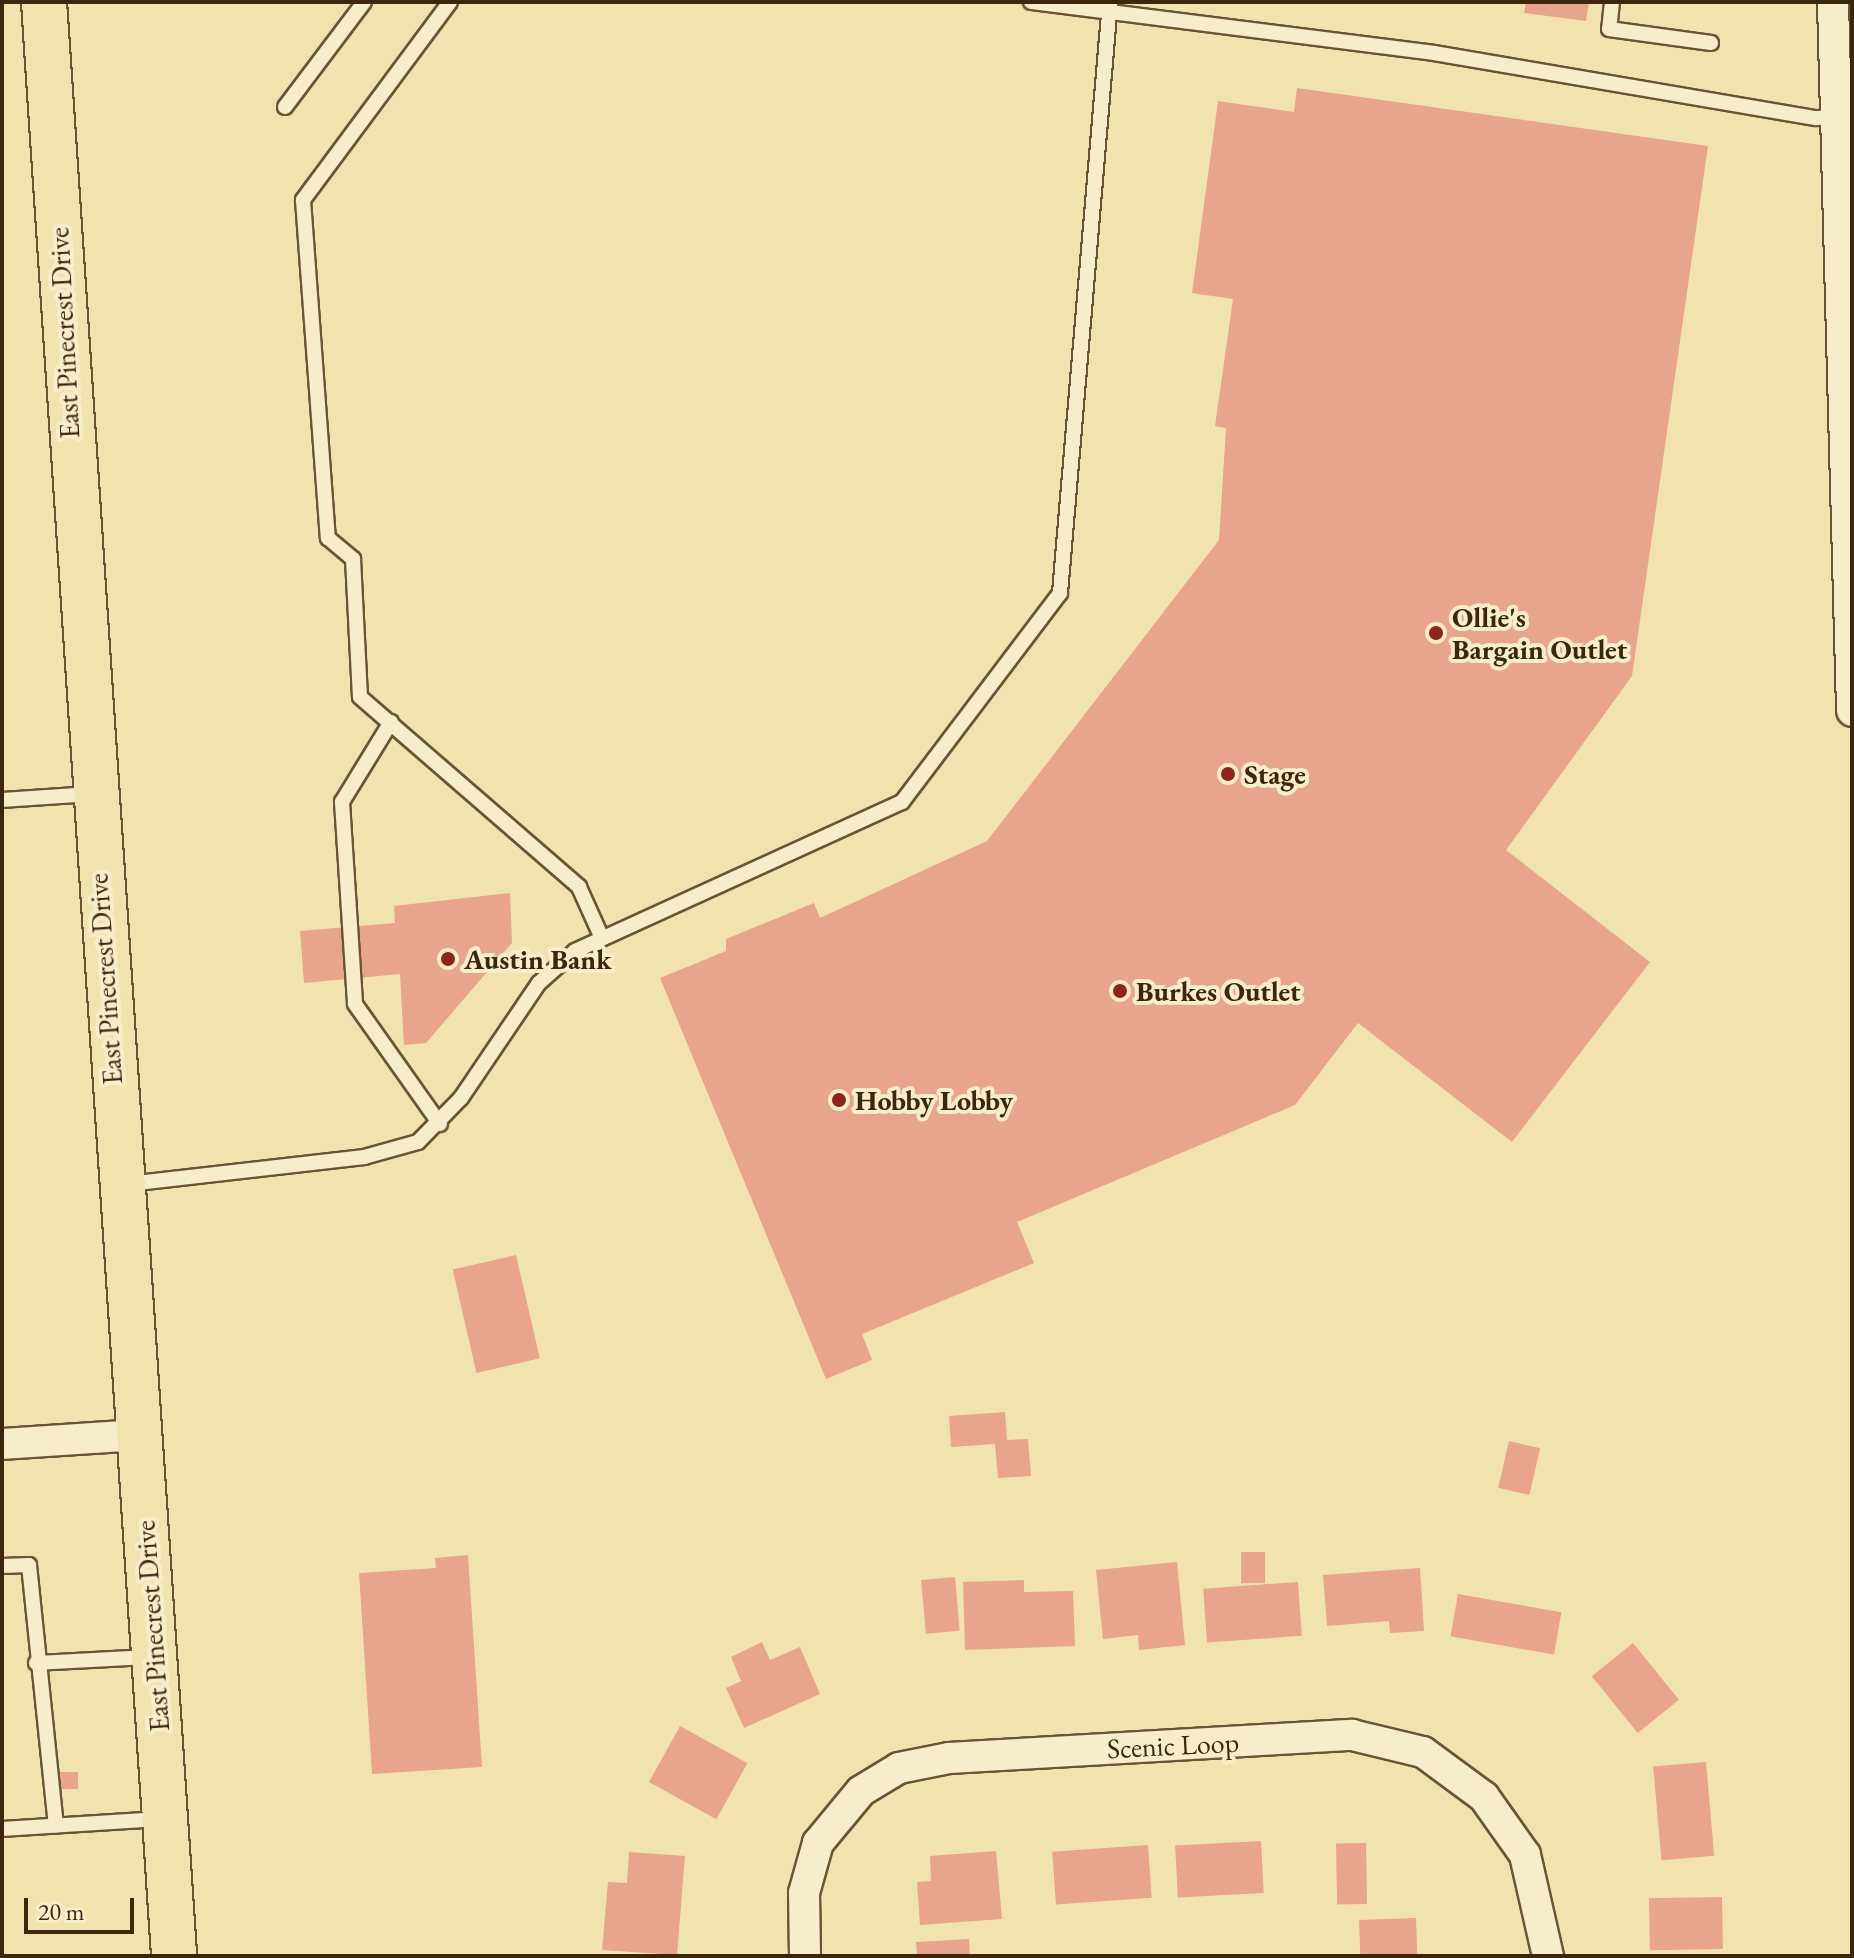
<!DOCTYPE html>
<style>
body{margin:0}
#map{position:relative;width:1854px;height:1958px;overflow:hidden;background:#f1e3af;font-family:"EB Garamond",serif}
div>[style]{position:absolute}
.building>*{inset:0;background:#e9a48d;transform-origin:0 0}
.roads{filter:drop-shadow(2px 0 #695536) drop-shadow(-2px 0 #695536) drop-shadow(0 2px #695536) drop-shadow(0 -2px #695536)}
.lane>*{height:14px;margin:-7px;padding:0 7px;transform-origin:7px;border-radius:7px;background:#f6edcb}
.street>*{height:30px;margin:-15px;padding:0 15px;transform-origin:15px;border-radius:15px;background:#f6edcb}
.primary>*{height:44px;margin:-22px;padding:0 22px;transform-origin:22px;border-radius:22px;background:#f1e3af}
.dots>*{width:22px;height:22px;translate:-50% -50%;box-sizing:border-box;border:4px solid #f6edcb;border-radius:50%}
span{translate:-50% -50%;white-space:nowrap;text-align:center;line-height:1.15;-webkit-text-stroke:8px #f6edcb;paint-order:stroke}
.street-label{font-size:28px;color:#3c260d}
.poi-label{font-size:28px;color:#3c260d;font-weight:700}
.left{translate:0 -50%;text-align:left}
.frame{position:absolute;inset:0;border:4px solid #3c260d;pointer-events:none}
.scale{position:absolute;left:24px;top:1898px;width:110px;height:36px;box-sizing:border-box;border:4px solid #3c260d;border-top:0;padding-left:10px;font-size:24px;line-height:28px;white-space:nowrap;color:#3c260d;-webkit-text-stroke:6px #f6edcb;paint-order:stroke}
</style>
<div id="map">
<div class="building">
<div style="clip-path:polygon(1526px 2px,1589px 2px,1586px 21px,1524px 13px)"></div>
<div style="clip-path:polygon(1297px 88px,1708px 146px,1632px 676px,1506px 850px,1650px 962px,1512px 1142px,1358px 1023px,1295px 1105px,1017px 1222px,1034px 1263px,862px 1334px,872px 1360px,826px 1379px,660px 978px,726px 951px,726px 939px,814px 903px,820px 918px,987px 841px,1219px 540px,1226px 428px,1215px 426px,1233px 299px,1192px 293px,1218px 101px,1294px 112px)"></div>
<div style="clip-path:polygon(510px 893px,512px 943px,426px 1043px,404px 1045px,400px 974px,304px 983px,300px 931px,395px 923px,394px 906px)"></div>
<div style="left:516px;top:1255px;width:106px;height:65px;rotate:77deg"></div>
<div style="clip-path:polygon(1005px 1412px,1007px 1440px,1028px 1439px,1031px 1476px,998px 1478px,995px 1444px,951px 1447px,949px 1416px)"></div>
<div style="left:1509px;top:1441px;width:32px;height:48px;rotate:13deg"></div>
<div style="left:1265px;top:1552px;width:31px;height:24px;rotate:90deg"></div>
<div style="clip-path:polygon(468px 1555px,482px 1767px,372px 1774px,359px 1573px,436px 1568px,435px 1558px)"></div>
<div style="clip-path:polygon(1177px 1562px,1185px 1645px,1139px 1650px,1138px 1635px,1103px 1639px,1096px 1570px)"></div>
<div style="clip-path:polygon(1420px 1568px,1424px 1631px,1390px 1633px,1389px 1621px,1327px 1626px,1323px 1575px)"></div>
<div style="left:955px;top:1577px;width:54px;height:34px;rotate:85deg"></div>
<div style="clip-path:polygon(1024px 1580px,1024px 1592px,1073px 1591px,1075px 1646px,965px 1650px,963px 1582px)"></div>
<div style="left:1298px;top:1582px;width:54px;height:95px;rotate:86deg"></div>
<div style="left:1458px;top:1594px;width:105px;height:43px;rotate:10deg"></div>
<div style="clip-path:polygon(762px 1642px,770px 1660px,800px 1647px,820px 1694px,744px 1728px,726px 1688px,741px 1681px,731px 1657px)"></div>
<div style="left:1633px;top:1643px;width:73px;height:53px;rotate:51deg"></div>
<div style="left:680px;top:1726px;width:77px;height:64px;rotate:29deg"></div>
<div style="left:1706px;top:1762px;width:94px;height:53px;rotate:85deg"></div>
<div style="left:60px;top:1772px;width:18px;height:17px"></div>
<div style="left:1261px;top:1841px;width:52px;height:86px;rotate:87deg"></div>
<div style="left:1366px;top:1843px;width:61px;height:30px;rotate:89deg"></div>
<div style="left:1148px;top:1845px;width:53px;height:96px;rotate:86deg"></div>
<div style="clip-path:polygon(996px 1851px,1002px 1919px,920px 1925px,917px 1882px,931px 1881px,930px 1856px)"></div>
<div style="clip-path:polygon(629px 1852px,685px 1856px,677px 1955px,602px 1950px,608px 1882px,627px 1883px)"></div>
<div style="left:1722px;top:1897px;width:52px;height:73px;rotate:89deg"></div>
<div style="left:1416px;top:1918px;width:38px;height:57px;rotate:88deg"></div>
<div style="clip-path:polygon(969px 1939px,970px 1956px,917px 1956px,916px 1942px)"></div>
</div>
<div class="roads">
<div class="lane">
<div style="left:450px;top:2px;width:247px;rotate:126.6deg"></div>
<div style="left:303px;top:200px;width:339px;rotate:85.8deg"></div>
<div style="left:328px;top:538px;width:33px;rotate:40deg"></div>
<div style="left:353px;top:559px;width:138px;rotate:87.1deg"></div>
<div style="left:360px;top:697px;width:290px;rotate:40.9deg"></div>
<div style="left:579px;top:887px;width:54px;rotate:65.8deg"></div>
<div style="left:1031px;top:2px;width:406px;rotate:7.2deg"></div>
<div style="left:1434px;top:53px;width:387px;rotate:9.7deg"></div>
<div style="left:1816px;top:118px;width:36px;rotate:-2deg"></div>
<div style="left:1612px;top:2px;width:27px;rotate:96deg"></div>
<div style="left:1609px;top:29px;width:103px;rotate:7.8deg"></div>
<div style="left:285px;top:107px;width:131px;rotate:-53deg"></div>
<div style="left:391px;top:722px;width:94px;rotate:121.5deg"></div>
<div style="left:342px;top:802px;width:202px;rotate:86.3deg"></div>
<div style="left:355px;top:1004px;width:147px;rotate:54.7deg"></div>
<div style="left:2px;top:800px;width:90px;rotate:-3.8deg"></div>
<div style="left:128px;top:1184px;width:238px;rotate:-6.5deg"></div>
<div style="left:364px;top:1157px;width:56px;rotate:-15.5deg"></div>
<div style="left:418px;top:1142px;width:62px;rotate:-45.7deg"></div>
<div style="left:461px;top:1098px;width:139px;rotate:-55.9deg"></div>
<div style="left:539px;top:983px;width:48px;rotate:-41.6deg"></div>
<div style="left:575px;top:951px;width:359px;rotate:-24.5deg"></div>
<div style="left:902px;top:802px;width:262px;rotate:-52.9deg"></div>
<div style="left:1060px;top:593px;width:593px;rotate:-85.16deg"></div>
<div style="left:2px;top:1566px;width:27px;rotate:-2deg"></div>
<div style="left:29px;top:1565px;width:262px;rotate:84.1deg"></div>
<div style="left:36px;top:1663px;width:115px;rotate:-3deg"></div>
<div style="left:2px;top:1829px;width:159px;rotate:-3.6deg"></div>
</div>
<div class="street">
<div style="left:1833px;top:2px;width:709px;rotate:88.46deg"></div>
<div style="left:2px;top:1444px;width:137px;rotate:-3.8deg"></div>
<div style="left:805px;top:1956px;width:63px;rotate:-90.9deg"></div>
<div style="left:804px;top:1893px;width:52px;rotate:-74.4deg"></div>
<div style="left:818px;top:1843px;width:67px;rotate:-50.4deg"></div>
<div style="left:861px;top:1791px;width:44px;rotate:-31.2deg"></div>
<div style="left:899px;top:1768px;width:51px;rotate:-11.3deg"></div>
<div style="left:949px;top:1758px;width:404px;rotate:-3.3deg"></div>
<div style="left:1352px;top:1735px;width:73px;rotate:13.5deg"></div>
<div style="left:1423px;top:1752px;width:76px;rotate:36.4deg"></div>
<div style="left:1484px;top:1797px;width:71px;rotate:54.7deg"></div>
<div style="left:1525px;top:1855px;width:104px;rotate:77.2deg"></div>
</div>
<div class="primary">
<div style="left:44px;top:2px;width:1958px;rotate:86.19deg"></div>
</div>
</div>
<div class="dots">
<div style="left:1436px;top:633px;background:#8f2418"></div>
<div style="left:1228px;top:774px;background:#8f2418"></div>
<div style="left:448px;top:959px;background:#8f2418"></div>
<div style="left:1120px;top:991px;background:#8f2418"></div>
<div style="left:839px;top:1100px;background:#8f2418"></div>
</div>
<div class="street-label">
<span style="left:64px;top:333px;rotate:-93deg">East Pinecrest Drive</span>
<span style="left:105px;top:979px;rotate:-94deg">East Pinecrest Drive</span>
<span style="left:152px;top:1626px;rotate:-94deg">East Pinecrest Drive</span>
<span style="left:1173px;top:1745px;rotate:-3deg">Scenic Loop</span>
</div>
<div class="poi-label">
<span class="left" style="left:1452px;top:633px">Ollie's<br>Bargain Outlet</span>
<span class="left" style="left:1244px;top:774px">Stage</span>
<span class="left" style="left:464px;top:959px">Austin Bank</span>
<span class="left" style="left:1136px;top:991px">Burkes Outlet</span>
<span class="left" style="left:855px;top:1100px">Hobby Lobby</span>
</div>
<div class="frame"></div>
<div class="scale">20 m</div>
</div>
